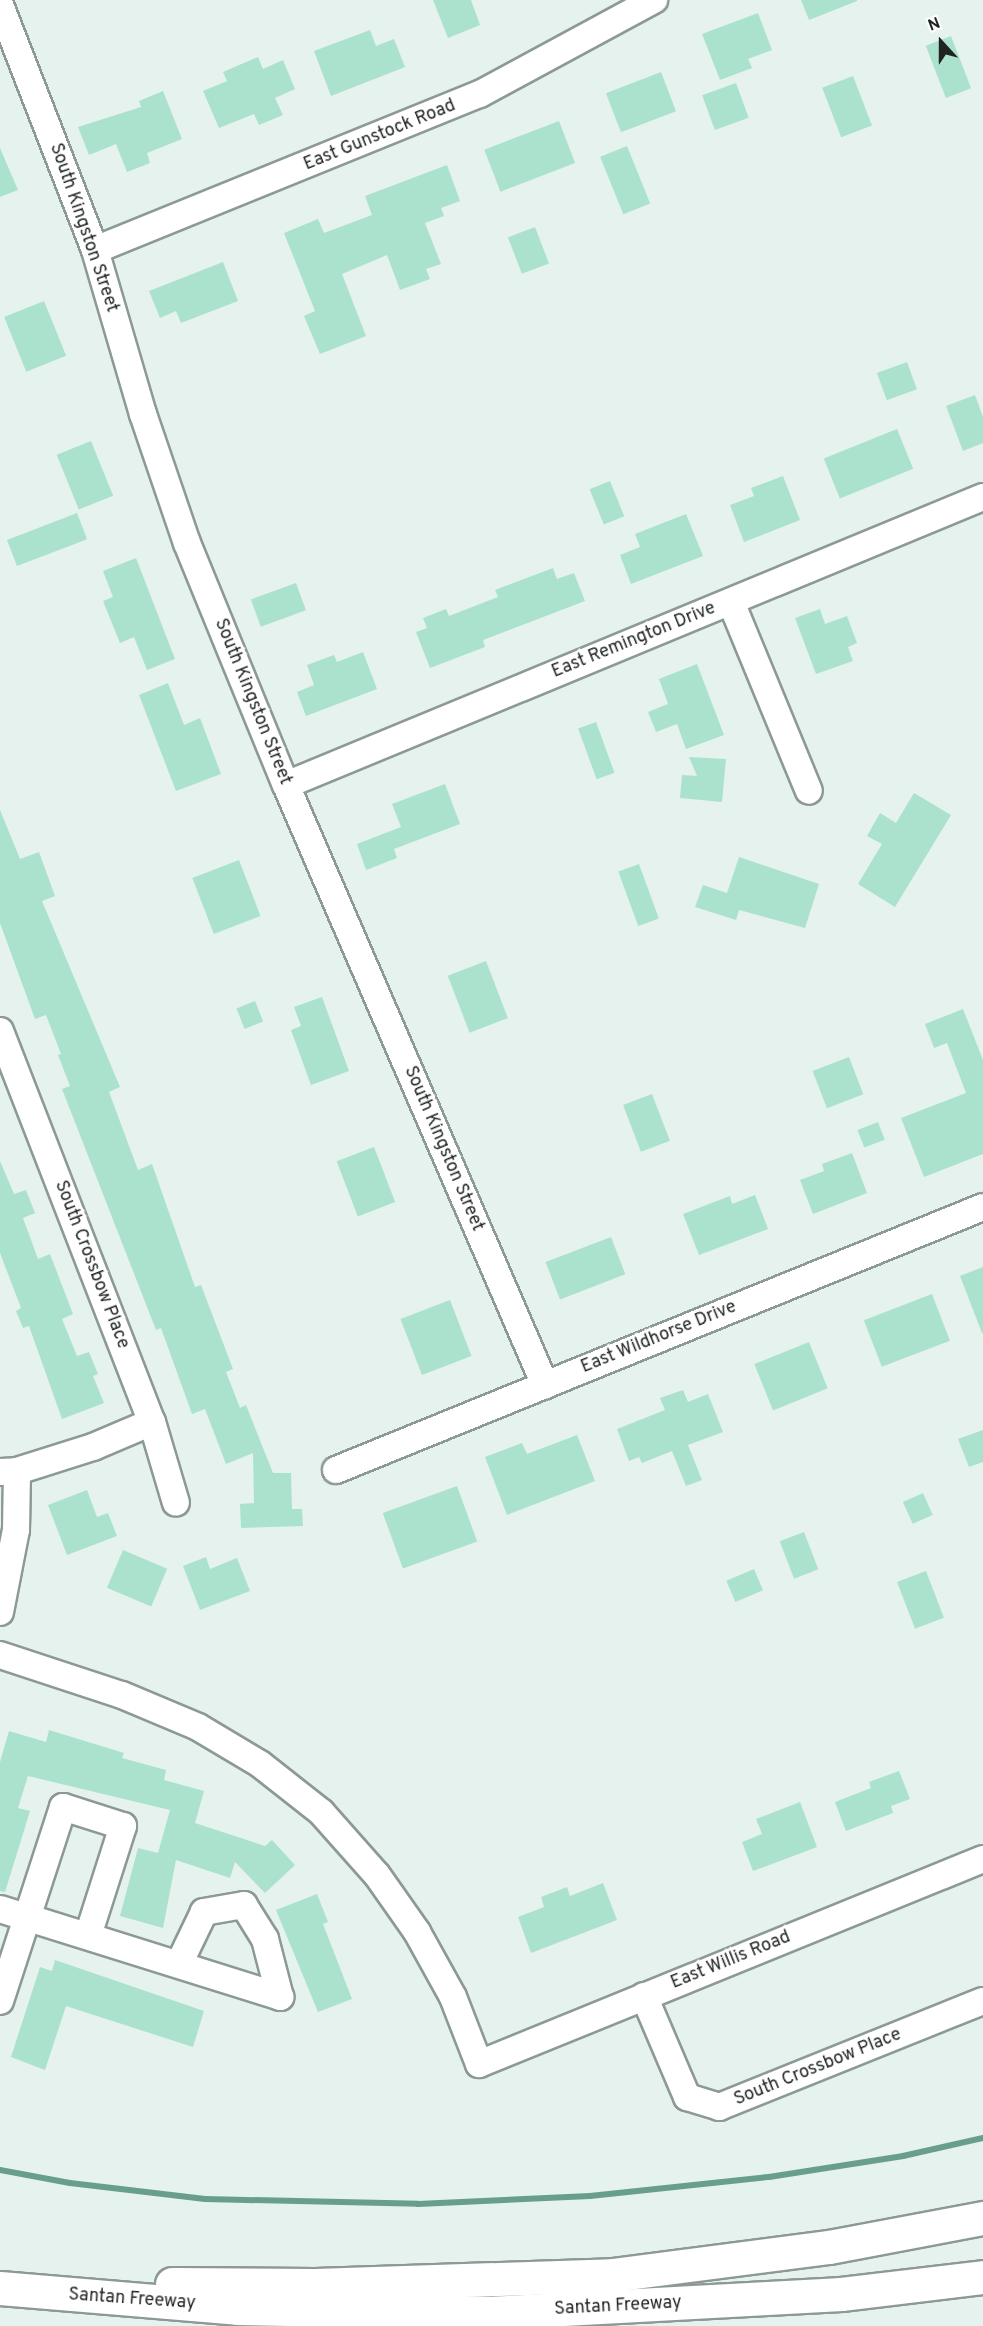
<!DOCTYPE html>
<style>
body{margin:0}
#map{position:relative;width:983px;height:2326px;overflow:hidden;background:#e5f2ed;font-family:Overpass,sans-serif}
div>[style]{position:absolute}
.stream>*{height:6px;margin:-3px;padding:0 3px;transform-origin:3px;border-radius:3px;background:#699e8c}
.building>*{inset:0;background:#abe2ce;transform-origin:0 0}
.roads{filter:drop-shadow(2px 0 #8d9994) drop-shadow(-2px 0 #8d9994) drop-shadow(0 2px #8d9994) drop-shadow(0 -2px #8d9994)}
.minor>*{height:26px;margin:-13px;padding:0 13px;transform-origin:13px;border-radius:13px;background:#fff}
.highway>*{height:33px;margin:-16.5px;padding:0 16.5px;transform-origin:16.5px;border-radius:16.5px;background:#fff}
span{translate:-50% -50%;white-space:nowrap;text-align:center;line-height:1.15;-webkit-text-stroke:4.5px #fff;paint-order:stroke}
.street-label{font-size:18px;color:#1f2322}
.north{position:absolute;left:911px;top:12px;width:60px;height:60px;-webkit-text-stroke:4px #fff;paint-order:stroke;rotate:339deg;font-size:16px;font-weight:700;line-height:24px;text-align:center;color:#1f2322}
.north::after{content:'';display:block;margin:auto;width:21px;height:27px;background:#1f2322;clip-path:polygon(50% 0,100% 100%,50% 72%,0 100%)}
</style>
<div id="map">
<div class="stream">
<div style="left:0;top:2170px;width:71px;rotate:10.5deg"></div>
<div style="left:70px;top:2183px;width:136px;rotate:6.8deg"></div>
<div style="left:205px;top:2199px;width:213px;rotate:1.3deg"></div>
<div style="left:418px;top:2204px;width:172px;rotate:-2.7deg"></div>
<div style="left:590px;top:2196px;width:180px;rotate:-6.1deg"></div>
<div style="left:769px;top:2177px;width:136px;rotate:-8.9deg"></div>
<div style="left:903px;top:2156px;width:82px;rotate:-12.7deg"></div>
</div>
<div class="building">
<div style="clip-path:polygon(433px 0,471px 0,480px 25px,448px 38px)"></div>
<div style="clip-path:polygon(801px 0,857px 0,857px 1px,809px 20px)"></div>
<div style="clip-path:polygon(758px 13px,772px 50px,748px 59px,752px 68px,720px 80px,702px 34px)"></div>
<div style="clip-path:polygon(370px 30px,376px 46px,394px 39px,405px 67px,331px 96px,314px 51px)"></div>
<div style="left:951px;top:36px;width:56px;height:27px;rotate:69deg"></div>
<div style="clip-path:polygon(258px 57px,263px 69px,283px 60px,295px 89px,275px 98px,283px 115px,259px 125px,254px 114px,219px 128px,203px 91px,227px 81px,223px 72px)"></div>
<div style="left:661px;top:72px;width:42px;height:59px;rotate:69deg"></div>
<div style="left:853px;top:76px;width:53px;height:33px;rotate:69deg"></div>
<div style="left:736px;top:83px;width:37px;height:36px;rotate:70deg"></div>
<div style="clip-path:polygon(163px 91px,182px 139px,147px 153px,150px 163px,127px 172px,116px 144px,89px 155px,78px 127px,141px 107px,139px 101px)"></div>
<div style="left:559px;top:121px;width:45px;height:80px;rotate:69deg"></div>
<div style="left:627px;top:146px;width:62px;height:29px;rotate:68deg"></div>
<div style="clip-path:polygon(0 148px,18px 190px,0 197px)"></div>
<div style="clip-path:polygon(447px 165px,460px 201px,441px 208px,444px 216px,425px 223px,441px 264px,426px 269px,430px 279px,400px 290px,387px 255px,342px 274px,366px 336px,320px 354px,304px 316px,315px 311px,284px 233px,318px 219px,324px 233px,372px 215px,365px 196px)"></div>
<div style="left:535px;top:227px;width:39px;height:29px;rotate:69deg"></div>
<div style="clip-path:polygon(223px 262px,238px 301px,181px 323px,176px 311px,160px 318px,149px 291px)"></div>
<div style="left:44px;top:301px;width:59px;height:43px;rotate:68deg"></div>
<div style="left:907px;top:362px;width:29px;height:32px;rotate:70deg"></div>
<div style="clip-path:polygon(975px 395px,983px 417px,983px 443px,963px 451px,946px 406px)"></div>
<div style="left:897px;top:429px;width:43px;height:79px;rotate:68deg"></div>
<div style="left:91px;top:441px;width:59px;height:37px;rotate:68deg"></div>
<div style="clip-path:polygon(783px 476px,800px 520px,744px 542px,730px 505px,754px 496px,751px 488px)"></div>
<div style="left:610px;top:481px;width:38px;height:22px;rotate:68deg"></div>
<div style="left:77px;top:513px;width:28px;height:75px;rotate:69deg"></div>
<div style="clip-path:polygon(686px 514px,703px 556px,631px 584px,620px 555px,640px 547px,635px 534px)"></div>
<div style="clip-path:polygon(136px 558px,175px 659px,147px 670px,134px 637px,120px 643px,103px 601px,113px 597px,103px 571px)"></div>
<div style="clip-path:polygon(553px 568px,557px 579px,574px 573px,585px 601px,483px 640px,485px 647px,430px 668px,416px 632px,427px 628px,423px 618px,446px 609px,449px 616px,498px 597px,495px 590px)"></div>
<div style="left:296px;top:583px;width:29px;height:48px;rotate:70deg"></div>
<div style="clip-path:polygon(820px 609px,825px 624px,847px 616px,857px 643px,848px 647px,853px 661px,816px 674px,795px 618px)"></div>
<div style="clip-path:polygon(363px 652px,377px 689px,306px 716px,297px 692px,314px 685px,307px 665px,334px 655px,337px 662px)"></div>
<div style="clip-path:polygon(697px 664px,724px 735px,686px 749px,677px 724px,656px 732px,648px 712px,668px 704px,659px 679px)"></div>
<div style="clip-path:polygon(168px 683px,184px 725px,200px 718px,221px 774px,176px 791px,139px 695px)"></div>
<div style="left:596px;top:722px;width:54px;height:19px;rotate:70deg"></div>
<div style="clip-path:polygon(689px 757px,726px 759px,722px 802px,680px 798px,682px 775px,697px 776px)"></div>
<div style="clip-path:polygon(445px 784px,460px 824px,394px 849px,397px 858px,366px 870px,357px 844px,401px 827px,392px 804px)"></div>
<div style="clip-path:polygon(914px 793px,951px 815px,895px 907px,858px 884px,882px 844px,867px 836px,880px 813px,896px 823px)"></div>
<div style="clip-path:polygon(0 810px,20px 859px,39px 852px,55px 896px,42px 901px,120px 1087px,109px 1092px,138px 1170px,152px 1164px,195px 1287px,201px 1285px,233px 1369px,226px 1372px,240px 1408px,246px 1405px,273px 1473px,291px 1473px,292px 1509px,302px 1509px,303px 1526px,241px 1528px,240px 1504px,254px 1503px,253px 1453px,226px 1464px,205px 1409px,192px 1414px,161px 1328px,156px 1330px,62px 1089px,70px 1086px,58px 1055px,61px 1054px,46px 1015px,35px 1019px,0 923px)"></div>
<div style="clip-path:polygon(739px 857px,819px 884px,805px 928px,739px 910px,736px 920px,695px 907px,703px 885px,727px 893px)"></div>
<div style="left:239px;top:860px;width:60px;height:50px;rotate:69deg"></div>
<div style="left:639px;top:864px;width:58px;height:22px;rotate:70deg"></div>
<div style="left:486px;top:961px;width:61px;height:41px;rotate:69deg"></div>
<div style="clip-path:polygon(322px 997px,349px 1071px,311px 1085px,291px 1030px,301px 1026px,294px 1007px)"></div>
<div style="left:255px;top:1001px;width:22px;height:20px;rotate:68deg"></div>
<div style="clip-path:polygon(963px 1009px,983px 1060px,983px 1154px,924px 1177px,901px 1118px,966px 1093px,947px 1043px,934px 1048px,925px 1024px)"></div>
<div style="left:849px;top:1057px;width:40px;height:39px;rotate:69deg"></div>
<div style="left:652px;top:1094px;width:50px;height:31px;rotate:69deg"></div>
<div style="left:878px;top:1122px;width:19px;height:22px;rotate:69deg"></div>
<div style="left:374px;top:1147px;width:59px;height:40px;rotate:69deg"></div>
<div style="clip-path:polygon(852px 1153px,867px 1193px,813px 1214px,800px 1180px,824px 1171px,822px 1164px)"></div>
<div style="clip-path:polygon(0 1161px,14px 1194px,26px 1190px,35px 1213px,23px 1218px,38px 1259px,50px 1254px,73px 1314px,62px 1319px,77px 1356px,89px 1352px,98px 1374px,93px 1376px,104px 1403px,62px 1419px,29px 1326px,23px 1328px,16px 1311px,21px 1308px,0 1253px)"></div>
<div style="clip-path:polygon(755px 1195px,768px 1229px,699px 1255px,683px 1214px,730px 1196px,732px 1204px)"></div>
<div style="left:611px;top:1237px;width:40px;height:70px;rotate:69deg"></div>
<div style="clip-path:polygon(983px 1267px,983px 1333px,982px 1333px,960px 1276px)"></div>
<div style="left:932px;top:1294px;width:50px;height:73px;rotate:69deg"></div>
<div style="left:450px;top:1300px;width:60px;height:53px;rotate:69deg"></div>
<div style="left:809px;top:1342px;width:50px;height:59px;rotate:68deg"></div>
<div style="clip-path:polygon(683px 1390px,688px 1402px,708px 1394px,723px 1432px,688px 1445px,702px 1480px,686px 1486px,672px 1451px,642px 1463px,639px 1457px,629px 1461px,617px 1429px,665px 1410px,660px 1398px)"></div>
<div style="clip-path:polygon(983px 1430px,983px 1462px,969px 1467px,958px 1439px)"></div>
<div style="clip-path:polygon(577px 1435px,595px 1481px,507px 1515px,485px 1457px,522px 1443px,527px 1454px)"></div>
<div style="left:457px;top:1486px;width:59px;height:79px;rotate:70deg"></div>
<div style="clip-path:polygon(87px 1490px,97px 1517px,108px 1513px,117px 1536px,67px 1555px,48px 1505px)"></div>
<div style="left:923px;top:1493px;width:24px;height:22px;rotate:66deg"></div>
<div style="left:804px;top:1532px;width:40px;height:26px;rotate:69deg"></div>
<div style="left:123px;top:1550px;width:48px;height:41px;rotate:23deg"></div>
<div style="clip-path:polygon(206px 1557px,210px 1569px,237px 1558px,250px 1591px,200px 1610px,183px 1566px)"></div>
<div style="left:754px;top:1569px;width:23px;height:30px;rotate:67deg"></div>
<div style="left:926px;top:1571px;width:50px;height:31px;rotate:69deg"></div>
<div style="clip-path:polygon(49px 1730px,124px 1753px,122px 1758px,166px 1770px,164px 1780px,204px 1791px,195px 1823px,265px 1846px,272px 1840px,295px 1865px,265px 1893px,235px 1862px,230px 1878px,176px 1860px,163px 1928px,120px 1916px,138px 1848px,158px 1853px,170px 1810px,28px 1776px,18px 1808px,30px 1811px,5px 1892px,0 1891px,0 1762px,9px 1731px,46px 1742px)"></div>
<div style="clip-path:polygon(899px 1771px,910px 1799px,891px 1806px,893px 1813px,846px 1831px,835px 1802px,871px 1788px,869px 1782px)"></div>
<div style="clip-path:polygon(800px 1802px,817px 1847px,753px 1871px,742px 1842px,762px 1834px,756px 1819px)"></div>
<div style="clip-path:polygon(603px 1883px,617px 1920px,531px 1953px,518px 1917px,544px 1907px,541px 1897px,567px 1887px,570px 1896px)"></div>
<div style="clip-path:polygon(317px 1894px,328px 1922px,323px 1924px,352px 1999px,318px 2012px,276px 1910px)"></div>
<div style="clip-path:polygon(55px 1960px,204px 2011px,193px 2047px,66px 2006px,45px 2070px,11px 2057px,40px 1967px,52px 1971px)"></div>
</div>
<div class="roads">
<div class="minor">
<div style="left:0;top:5px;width:263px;rotate:68.8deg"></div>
<div style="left:95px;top:250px;width:171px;rotate:73.7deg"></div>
<div style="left:143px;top:414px;width:136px;rotate:71.2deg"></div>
<div style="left:187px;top:543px;width:261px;rotate:67.8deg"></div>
<div style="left:286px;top:785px;width:654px;rotate:66.65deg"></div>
<div style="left:95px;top:250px;width:415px;rotate:-22.1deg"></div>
<div style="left:480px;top:94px;width:198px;rotate:-28.4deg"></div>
<div style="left:731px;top:602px;width:204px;rotate:67.6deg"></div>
<div style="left:286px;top:785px;width:754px;rotate:-22.45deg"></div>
<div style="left:0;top:1031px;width:420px;rotate:68.8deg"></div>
<div style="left:152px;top:1422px;width:84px;rotate:73.5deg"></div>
<div style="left:336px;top:1470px;width:698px;rotate:-22.12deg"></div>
<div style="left:0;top:1472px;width:17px;rotate:-3deg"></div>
<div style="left:17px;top:1471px;width:80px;rotate:-17.5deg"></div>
<div style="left:93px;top:1447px;width:64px;rotate:-23deg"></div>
<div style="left:0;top:1612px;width:84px;rotate:-79deg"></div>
<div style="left:16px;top:1530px;width:59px;rotate:-89deg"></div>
<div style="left:0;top:1655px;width:128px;rotate:18.2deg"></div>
<div style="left:122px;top:1695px;width:82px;rotate:22.8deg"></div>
<div style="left:198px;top:1727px;width:72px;rotate:30.8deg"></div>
<div style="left:260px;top:1764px;width:78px;rotate:38.2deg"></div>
<div style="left:321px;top:1812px;width:84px;rotate:48.4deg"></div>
<div style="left:377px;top:1875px;width:70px;rotate:54.9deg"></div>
<div style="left:417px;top:1932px;width:74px;rotate:61deg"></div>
<div style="left:453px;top:1997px;width:72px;rotate:68.8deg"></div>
<div style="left:479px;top:2064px;width:544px;rotate:-22.13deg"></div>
<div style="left:0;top:1909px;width:294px;rotate:17.4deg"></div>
<div style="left:280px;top:1997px;width:60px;rotate:-104.5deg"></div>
<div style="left:265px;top:1939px;width:40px;rotate:-122deg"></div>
<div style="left:244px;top:1905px;width:41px;rotate:170.1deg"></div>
<div style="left:204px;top:1912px;width:58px;rotate:115.7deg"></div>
<div style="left:644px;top:1996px;width:110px;rotate:66.9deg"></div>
<div style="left:687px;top:2097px;width:34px;rotate:17deg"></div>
<div style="left:719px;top:2107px;width:284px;rotate:-21.9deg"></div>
<div style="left:0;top:2001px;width:204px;rotate:-72deg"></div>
<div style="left:63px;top:1807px;width:63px;rotate:17.6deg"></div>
<div style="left:123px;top:1826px;width:115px;rotate:107.7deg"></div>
</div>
<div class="highway">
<div style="left:172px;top:2284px;width:143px;rotate:0.4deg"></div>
<div style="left:315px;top:2285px;width:297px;rotate:-1.9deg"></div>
<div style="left:612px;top:2275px;width:219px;rotate:-7.4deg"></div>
<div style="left:829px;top:2247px;width:157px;rotate:-10.7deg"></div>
<div style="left:0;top:2288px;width:238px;rotate:4.8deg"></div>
<div style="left:237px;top:2308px;width:252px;rotate:1.1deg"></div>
<div style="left:489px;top:2313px;width:353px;rotate:-3.1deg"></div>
<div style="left:841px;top:2294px;width:143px;rotate:-6.8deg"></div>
</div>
</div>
<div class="street-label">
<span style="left:380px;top:136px;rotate:-22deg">East Gunstock Road</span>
<span style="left:83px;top:228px;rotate:71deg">South Kingston Street</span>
<span style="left:634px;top:641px;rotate:-22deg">East Remington Drive</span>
<span style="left:252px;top:702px;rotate:68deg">South Kingston Street</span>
<span style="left:443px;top:1149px;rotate:67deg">South Kingston Street</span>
<span style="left:91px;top:1265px;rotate:69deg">South Crossbow Place</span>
<span style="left:659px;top:1338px;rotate:-22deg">East Wildhorse Drive</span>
<span style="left:731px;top:1961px;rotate:-22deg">East Willis Road</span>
<span style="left:818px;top:2068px;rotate:-22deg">South Crossbow Place</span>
<span style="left:132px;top:2300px;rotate:4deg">Santan Freeway</span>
<span style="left:618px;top:2307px;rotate:-3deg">Santan Freeway</span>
</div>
<div class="north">N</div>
</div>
